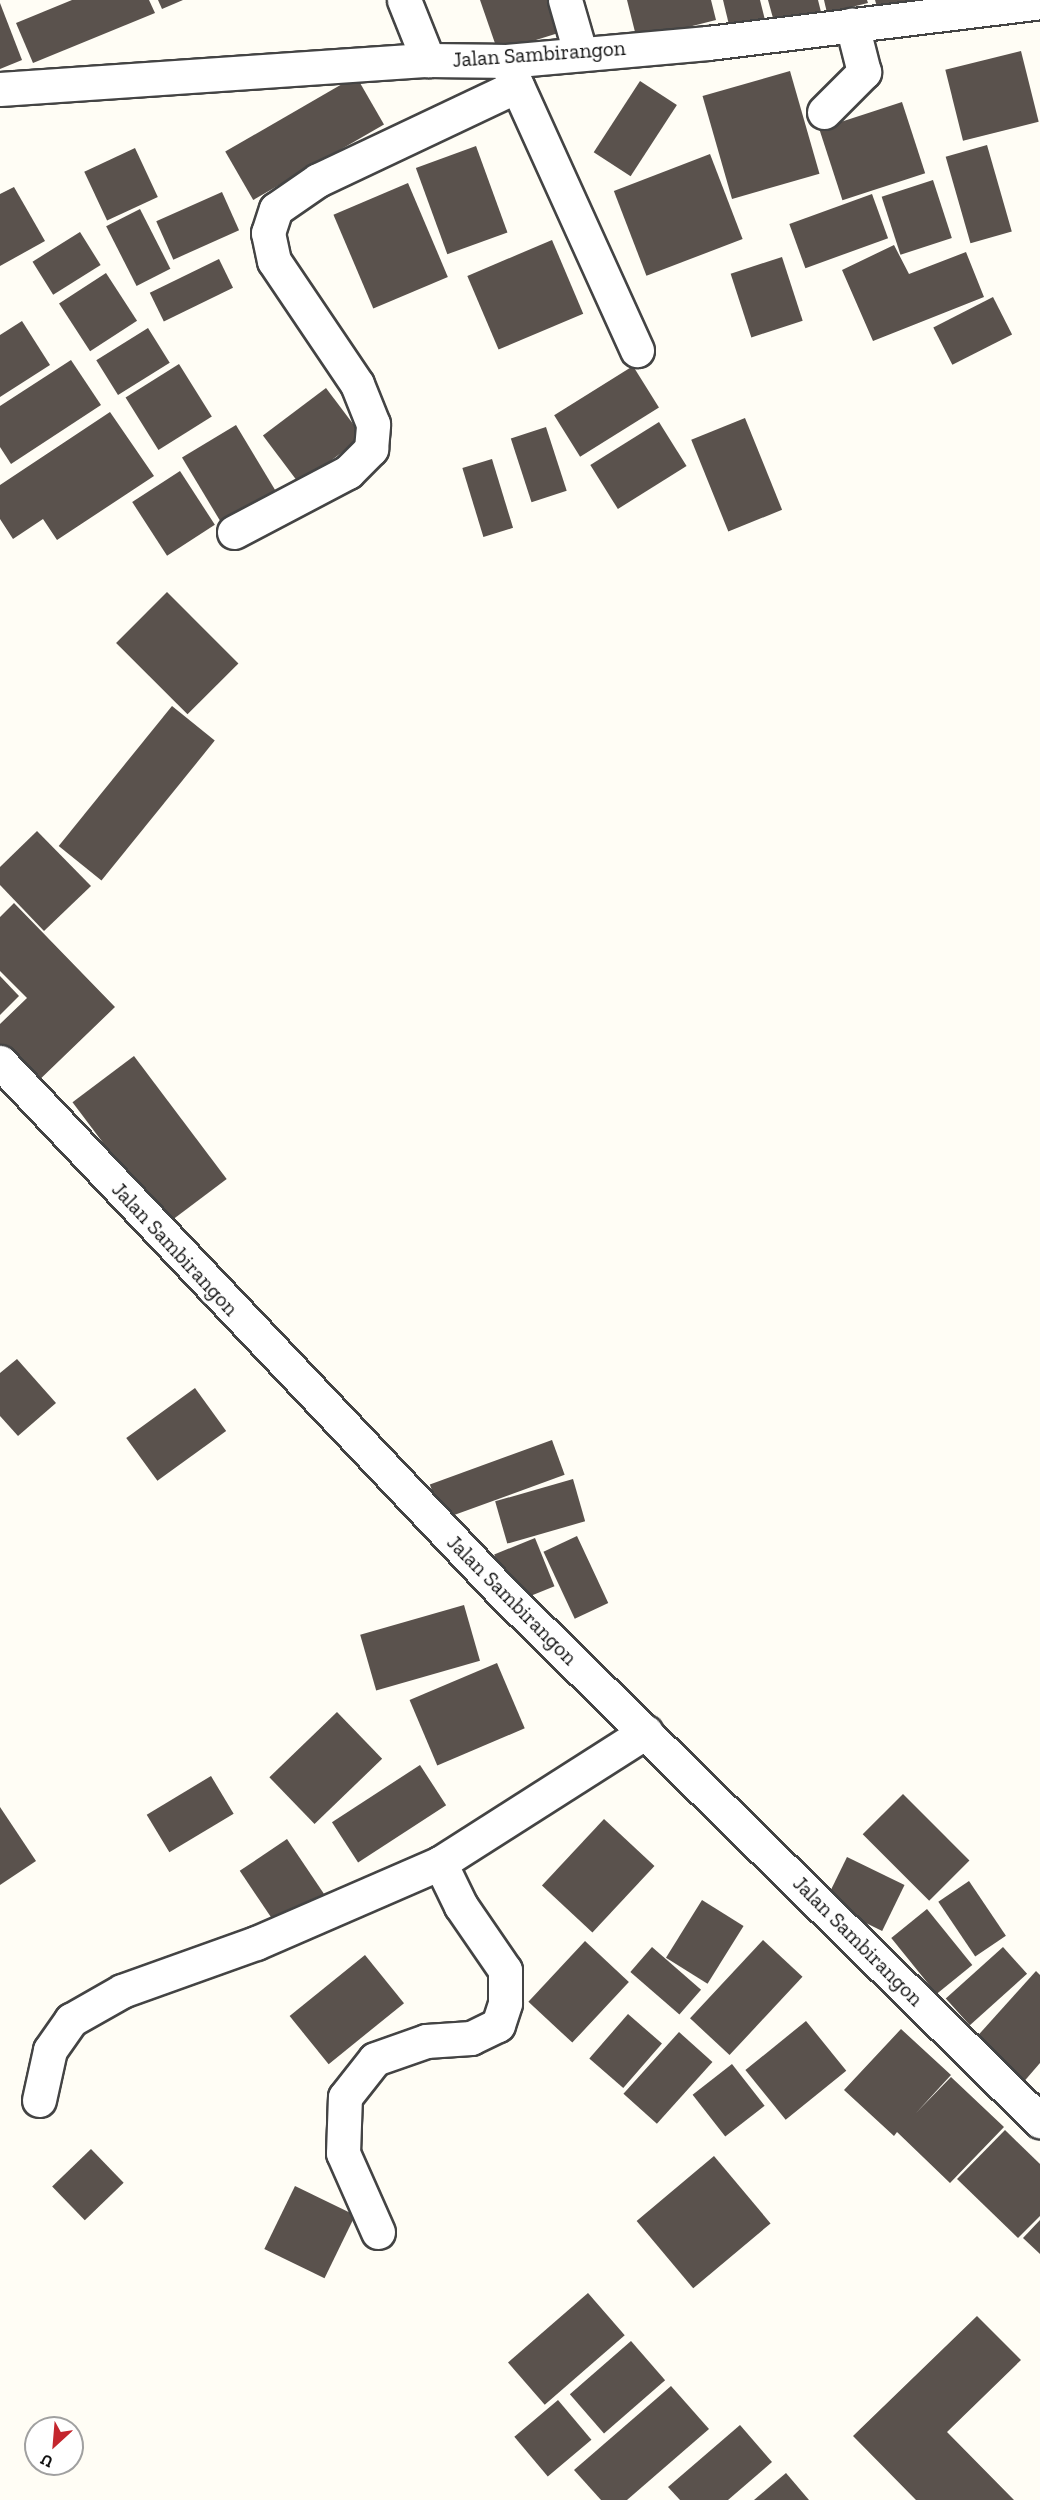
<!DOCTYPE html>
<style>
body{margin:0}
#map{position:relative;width:1040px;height:2500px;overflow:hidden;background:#fffdf5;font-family:"Zilla Slab",serif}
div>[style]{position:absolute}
.building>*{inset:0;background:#5a524d;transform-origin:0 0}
.roads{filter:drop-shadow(2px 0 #444) drop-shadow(-2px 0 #444) drop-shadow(0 2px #444) drop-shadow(0 -2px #444)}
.minor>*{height:33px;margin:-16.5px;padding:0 16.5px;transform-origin:16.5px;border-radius:16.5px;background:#fff}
span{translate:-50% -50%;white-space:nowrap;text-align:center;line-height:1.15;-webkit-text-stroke:6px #fff;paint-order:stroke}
.street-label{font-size:21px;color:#111}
.north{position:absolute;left:24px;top:2416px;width:60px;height:60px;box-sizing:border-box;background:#fff;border:2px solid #a0a0a0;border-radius:50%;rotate:206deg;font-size:16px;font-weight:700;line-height:24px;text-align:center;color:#111}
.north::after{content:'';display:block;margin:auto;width:21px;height:27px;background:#c4262e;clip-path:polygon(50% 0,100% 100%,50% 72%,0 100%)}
</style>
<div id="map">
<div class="building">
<div style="clip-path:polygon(72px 0,149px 0,155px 13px,33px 63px,16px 23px)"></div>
<div style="clip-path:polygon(158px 0,183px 0,162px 9px)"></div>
<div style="clip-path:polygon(480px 0,558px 0,568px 30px,498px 52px)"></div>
<div style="clip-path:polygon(627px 0,711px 0,716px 20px,637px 40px)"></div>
<div style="clip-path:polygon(723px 0,760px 0,765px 20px,730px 29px)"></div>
<div style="clip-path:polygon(768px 0,818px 0,822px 16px,776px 29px)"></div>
<div style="clip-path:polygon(824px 0,867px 0,868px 3px,827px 13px)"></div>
<div style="clip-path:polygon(875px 0,937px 0,880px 17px)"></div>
<div style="clip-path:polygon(0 3px,22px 60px,0 69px)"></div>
<div style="left:1021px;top:51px;width:73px;height:78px;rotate:76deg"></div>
<div style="left:790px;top:71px;width:107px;height:91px;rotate:74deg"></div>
<div style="left:356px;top:76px;width:56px;height:151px;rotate:60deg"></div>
<div style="left:640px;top:81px;width:44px;height:85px;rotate:33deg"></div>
<div style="left:902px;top:102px;width:75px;height:87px;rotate:72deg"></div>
<div style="left:987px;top:145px;width:90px;height:43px;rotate:74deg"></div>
<div style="left:476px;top:146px;width:92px;height:64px;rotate:70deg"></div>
<div style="left:135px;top:148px;width:54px;height:56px;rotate:65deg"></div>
<div style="left:710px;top:154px;width:91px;height:103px;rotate:69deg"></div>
<div style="left:933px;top:180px;width:61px;height:54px;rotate:72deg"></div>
<div style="left:408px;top:183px;width:102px;height:81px;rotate:67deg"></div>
<div style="clip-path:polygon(14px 187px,45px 241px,0 266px,0 194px)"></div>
<div style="left:222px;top:192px;width:42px;height:72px;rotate:66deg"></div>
<div style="left:872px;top:194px;width:47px;height:88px;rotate:70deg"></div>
<div style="left:140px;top:209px;width:67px;height:38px;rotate:63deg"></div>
<div style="left:80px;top:232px;width:39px;height:56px;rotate:58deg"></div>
<div style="left:552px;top:240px;width:80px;height:92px;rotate:67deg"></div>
<div style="clip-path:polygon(894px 245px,909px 274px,966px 252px,984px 297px,873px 341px,842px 270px)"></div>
<div style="left:782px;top:257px;width:67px;height:54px;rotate:72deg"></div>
<div style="left:219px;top:259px;width:32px;height:77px;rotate:64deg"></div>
<div style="left:106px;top:273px;width:57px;height:56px;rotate:57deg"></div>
<div style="left:993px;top:297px;width:42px;height:67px;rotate:63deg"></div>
<div style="clip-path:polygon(22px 321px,50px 365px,0 397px,0 335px)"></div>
<div style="left:148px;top:328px;width:41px;height:61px;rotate:58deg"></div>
<div style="clip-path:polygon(71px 360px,101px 405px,11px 464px,0 447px,0 406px)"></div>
<div style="left:179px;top:364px;width:62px;height:63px;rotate:58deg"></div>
<div style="left:633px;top:366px;width:49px;height:93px;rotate:58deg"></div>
<div style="left:326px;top:388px;width:61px;height:79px;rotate:53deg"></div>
<div style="clip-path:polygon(110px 412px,154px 476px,57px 540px,43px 519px,13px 539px,0 519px,0 485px)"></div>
<div style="left:745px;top:418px;width:99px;height:58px;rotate:68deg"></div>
<div style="left:659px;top:422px;width:52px;height:81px;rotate:58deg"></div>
<div style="left:236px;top:425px;width:78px;height:63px;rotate:59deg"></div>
<div style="left:546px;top:427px;width:67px;height:37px;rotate:72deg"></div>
<div style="left:492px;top:459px;width:72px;height:31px;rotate:73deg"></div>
<div style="left:180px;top:471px;width:64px;height:57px;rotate:57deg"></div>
<div style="left:167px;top:592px;width:101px;height:72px;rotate:45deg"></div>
<div style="left:172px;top:706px;width:55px;height:180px;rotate:39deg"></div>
<div style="clip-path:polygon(37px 831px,91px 886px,44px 931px,0 885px,0 867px)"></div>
<div style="clip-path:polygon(14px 903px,115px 1007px,32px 1087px,0 1054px,0 1024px,27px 998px,0 971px,0 917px)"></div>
<div style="clip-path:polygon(0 976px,19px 996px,0 1015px)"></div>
<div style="left:134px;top:1056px;width:154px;height:77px;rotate:53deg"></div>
<div style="clip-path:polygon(17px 1359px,56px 1403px,18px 1436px,0 1416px,0 1373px)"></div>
<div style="left:195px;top:1388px;width:53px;height:85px;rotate:54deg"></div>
<div style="left:552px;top:1440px;width:37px;height:130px;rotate:70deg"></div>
<div style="left:573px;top:1479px;width:44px;height:81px;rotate:74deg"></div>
<div style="left:577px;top:1536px;width:74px;height:37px;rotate:65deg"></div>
<div style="left:535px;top:1538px;width:52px;height:44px;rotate:68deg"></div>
<div style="left:464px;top:1605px;width:58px;height:108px;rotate:74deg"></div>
<div style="left:497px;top:1663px;width:71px;height:95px;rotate:67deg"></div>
<div style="left:337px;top:1712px;width:65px;height:94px;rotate:46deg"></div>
<div style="left:420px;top:1765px;width:48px;height:105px;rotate:57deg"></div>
<div style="left:211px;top:1776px;width:44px;height:75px;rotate:59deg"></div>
<div style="left:903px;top:1794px;width:94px;height:57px;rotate:45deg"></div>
<div style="clip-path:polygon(0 1807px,36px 1861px,0 1885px)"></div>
<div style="left:604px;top:1819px;width:69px;height:91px;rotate:43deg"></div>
<div style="left:287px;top:1839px;width:66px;height:57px;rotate:56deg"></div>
<div style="left:847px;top:1857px;width:64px;height:51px;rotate:26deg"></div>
<div style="left:969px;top:1881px;width:66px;height:37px;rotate:56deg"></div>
<div style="left:702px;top:1900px;width:49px;height:68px;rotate:32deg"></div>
<div style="left:927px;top:1909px;width:72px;height:46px;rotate:51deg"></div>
<div style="left:763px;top:1940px;width:54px;height:107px;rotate:43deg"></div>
<div style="left:585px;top:1941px;width:60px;height:83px;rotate:43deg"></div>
<div style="left:652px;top:1947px;width:65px;height:33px;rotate:41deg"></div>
<div style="left:1003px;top:1947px;width:36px;height:77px;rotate:48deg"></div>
<div style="left:365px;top:1955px;width:62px;height:97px;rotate:51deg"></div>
<div style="clip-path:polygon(1036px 1971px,1040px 1975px,1040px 2063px,1021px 2085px,973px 2041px)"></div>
<div style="left:628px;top:2014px;width:45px;height:59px;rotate:41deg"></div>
<div style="left:806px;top:2021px;width:64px;height:78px;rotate:51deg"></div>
<div style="clip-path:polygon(901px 2029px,951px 2075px,916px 2113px,951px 2077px,1004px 2127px,950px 2183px,897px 2132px,894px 2136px,844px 2090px)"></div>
<div style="left:679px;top:2032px;width:45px;height:83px;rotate:42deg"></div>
<div style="left:732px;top:2064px;width:53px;height:50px;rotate:52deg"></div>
<div style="clip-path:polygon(1005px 2130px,1040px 2164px,1040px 2216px,1018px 2238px,957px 2179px)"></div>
<div style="left:91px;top:2149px;width:47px;height:54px;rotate:46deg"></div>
<div style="left:714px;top:2156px;width:88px;height:101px;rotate:50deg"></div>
<div style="left:295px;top:2186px;width:67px;height:70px;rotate:26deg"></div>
<div style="clip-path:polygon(1040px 2220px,1040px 2254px,1023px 2238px)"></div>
<div style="left:588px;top:2293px;width:56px;height:106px;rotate:49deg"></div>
<div style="clip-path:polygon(977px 2316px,1021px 2360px,947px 2432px,1014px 2500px,916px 2500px,853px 2436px)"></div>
<div style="left:631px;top:2341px;width:52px;height:81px;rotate:49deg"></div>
<div style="clip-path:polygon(671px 2386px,709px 2429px,627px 2500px,601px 2500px,574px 2470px)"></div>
<div style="left:558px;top:2400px;width:52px;height:57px;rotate:50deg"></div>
<div style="clip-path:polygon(740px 2425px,772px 2462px,728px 2500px,680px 2500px,668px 2487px)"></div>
<div style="clip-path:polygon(786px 2473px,809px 2500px,754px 2500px)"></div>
</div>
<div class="roads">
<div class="minor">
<div style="left:404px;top:0;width:65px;rotate:68.2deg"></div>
<div style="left:565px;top:0;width:54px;rotate:73.9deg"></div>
<div style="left:509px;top:68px;width:310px;rotate:65.6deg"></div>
<div style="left:0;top:89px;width:429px;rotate:-3.9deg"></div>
<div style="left:428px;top:60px;width:78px;rotate:0.7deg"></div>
<div style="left:506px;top:61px;width:203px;rotate:-5.1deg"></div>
<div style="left:708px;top:43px;width:335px;rotate:-7deg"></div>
<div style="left:824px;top:112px;width:57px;rotate:-45deg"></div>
<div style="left:864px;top:72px;width:49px;rotate:-104.3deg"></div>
<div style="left:234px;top:532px;width:129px;rotate:-27.8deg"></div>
<div style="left:348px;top:472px;width:33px;rotate:-45deg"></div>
<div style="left:371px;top:449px;width:25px;rotate:-85deg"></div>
<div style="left:373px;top:424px;width:43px;rotate:-111.8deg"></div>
<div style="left:357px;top:384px;width:148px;rotate:-124deg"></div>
<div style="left:274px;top:261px;width:29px;rotate:-102deg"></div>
<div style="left:268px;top:233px;width:25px;rotate:-72deg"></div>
<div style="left:276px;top:209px;width:51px;rotate:-34.6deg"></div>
<div style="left:318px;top:180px;width:220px;rotate:-25.3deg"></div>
<div style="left:0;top:1062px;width:730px;rotate:46.55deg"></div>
<div style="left:502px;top:1592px;width:755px;rotate:44.52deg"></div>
<div style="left:39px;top:2100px;width:51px;rotate:-77.6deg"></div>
<div style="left:50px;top:2050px;width:37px;rotate:-55deg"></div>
<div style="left:71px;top:2020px;width:59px;rotate:-29.6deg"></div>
<div style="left:122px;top:1991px;width:142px;rotate:-19.7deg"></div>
<div style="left:256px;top:1943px;width:201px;rotate:-23.5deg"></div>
<div style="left:440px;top:1863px;width:244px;rotate:-32.5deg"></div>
<div style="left:378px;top:2232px;width:86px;rotate:-113.9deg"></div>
<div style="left:343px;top:2153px;width:56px;rotate:-88deg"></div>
<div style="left:345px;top:2097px;width:48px;rotate:-51.7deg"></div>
<div style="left:375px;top:2059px;width:54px;rotate:-19.4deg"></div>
<div style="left:426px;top:2041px;width:45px;rotate:-3.8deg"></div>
<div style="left:471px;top:2038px;width:30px;rotate:-26deg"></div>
<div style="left:498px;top:2025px;width:23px;rotate:-72deg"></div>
<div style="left:505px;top:2003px;width:33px;rotate:-90deg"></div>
<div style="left:505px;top:1970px;width:78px;rotate:-124.5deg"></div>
<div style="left:461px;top:1906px;width:48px;rotate:-116deg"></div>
</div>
</div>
<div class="street-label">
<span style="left:539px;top:54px;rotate:-4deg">Jalan Sambirangon</span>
<span style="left:175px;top:1249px;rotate:47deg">Jalan Sambirangon</span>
<span style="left:512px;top:1600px;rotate:45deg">Jalan Sambirangon</span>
<span style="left:858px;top:1941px;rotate:45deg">Jalan Sambirangon</span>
</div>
<div class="north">U</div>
</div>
